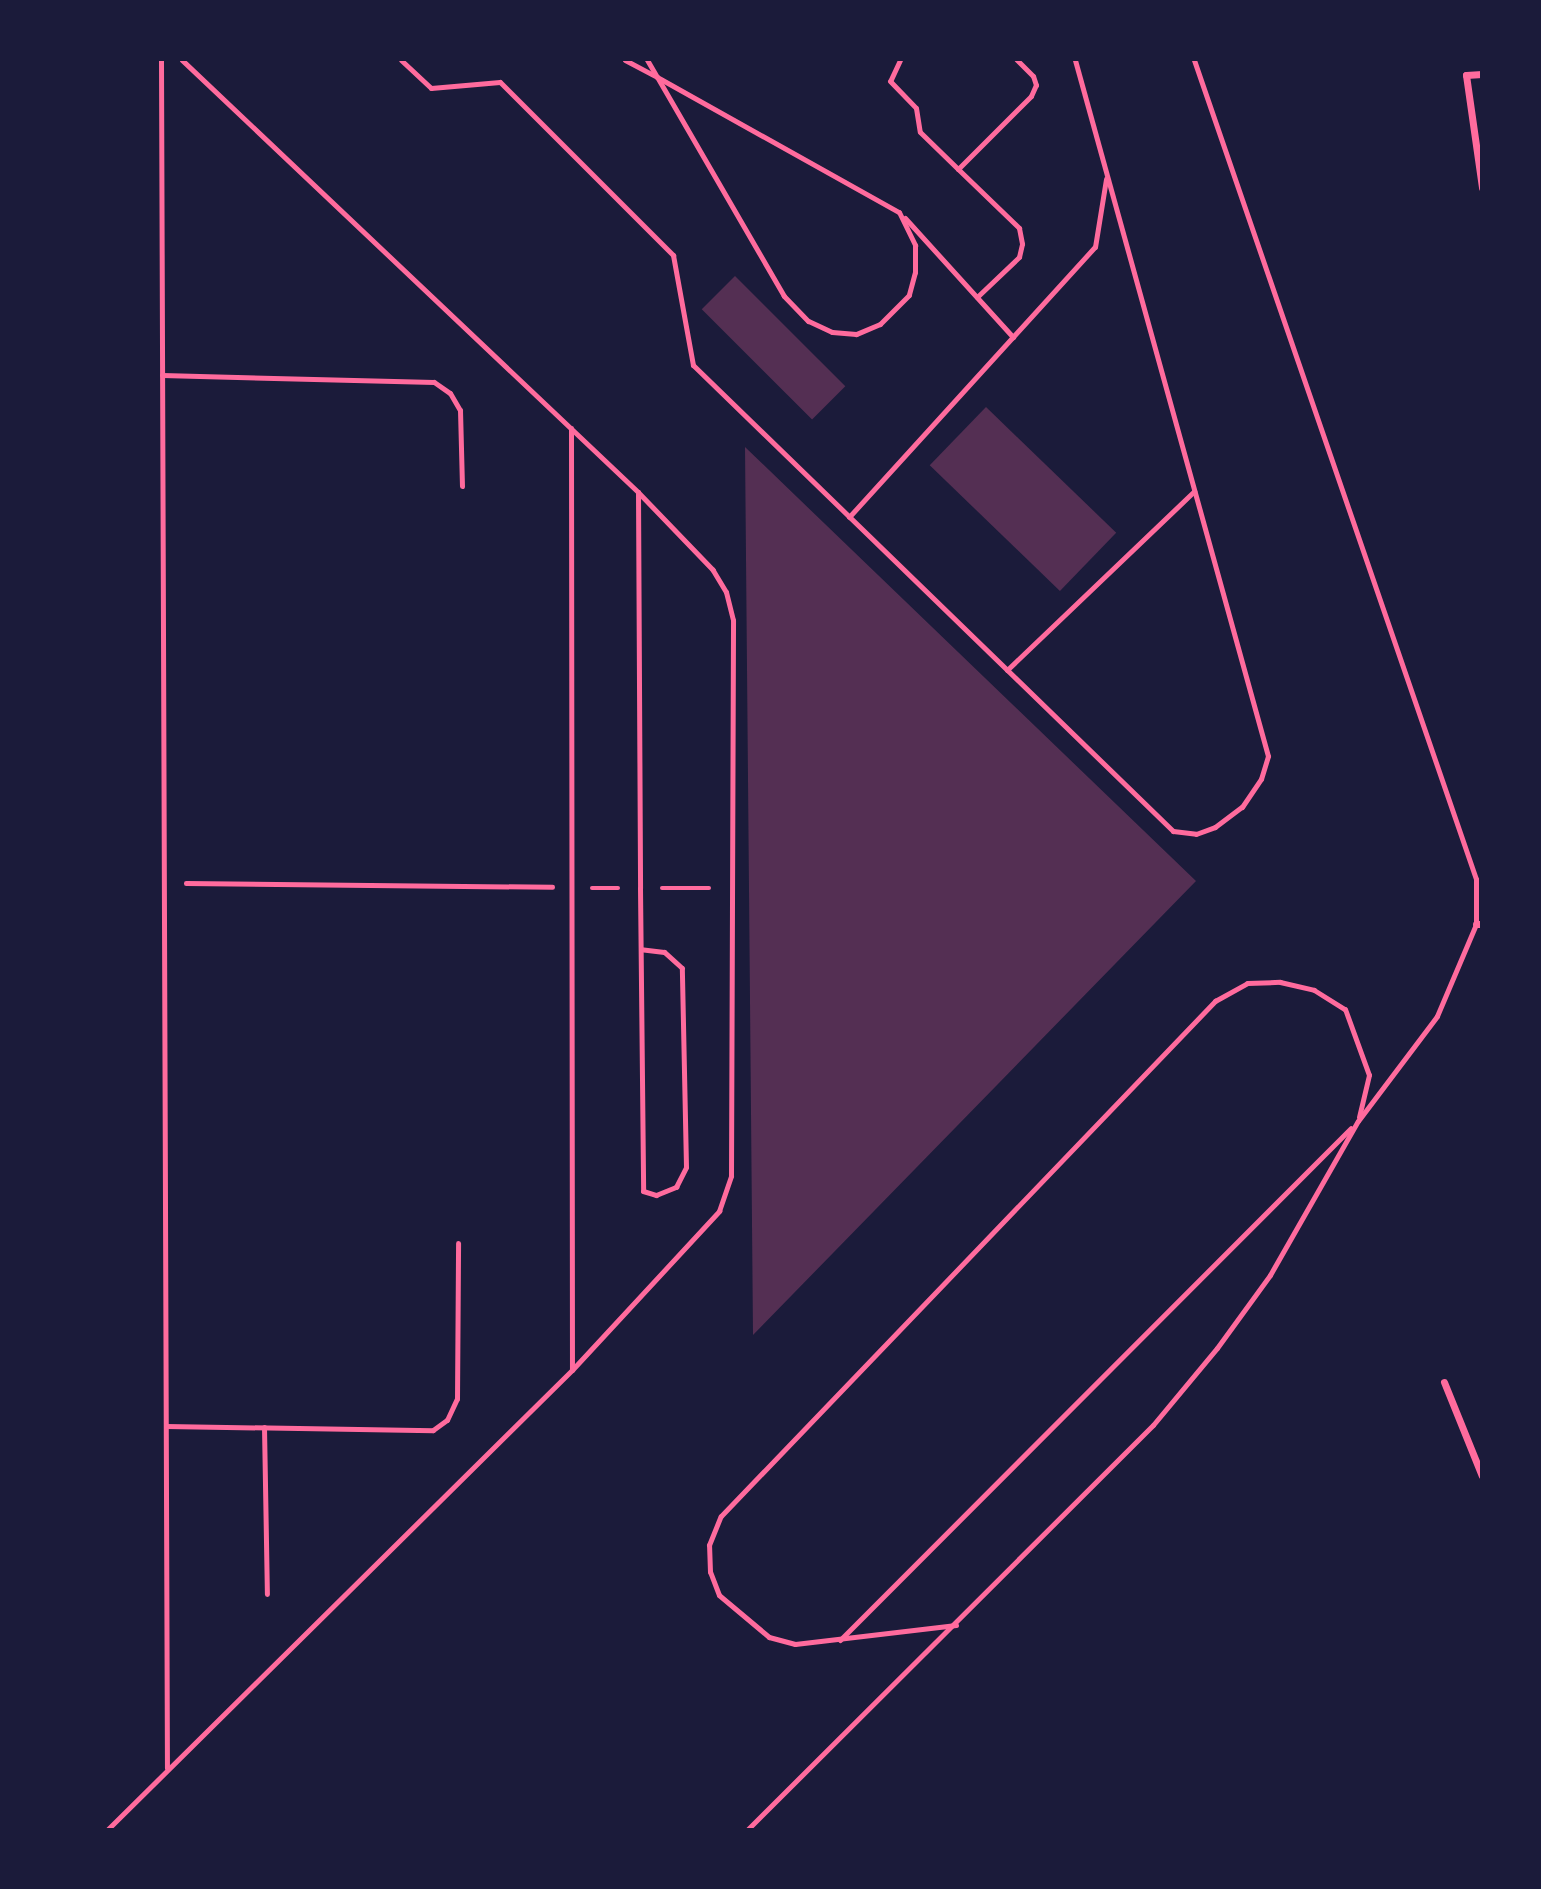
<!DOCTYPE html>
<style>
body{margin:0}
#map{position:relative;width:1541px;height:1889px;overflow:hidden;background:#1b1b3a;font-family:"Noto Sans",sans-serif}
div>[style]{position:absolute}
.building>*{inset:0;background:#542f53;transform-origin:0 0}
.path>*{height:4.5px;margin:-2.25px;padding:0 2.25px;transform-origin:2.25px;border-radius:2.25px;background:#ff6b9d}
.service>*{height:5px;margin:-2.5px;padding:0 2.5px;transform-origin:2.5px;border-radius:2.5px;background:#ff6b9d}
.minor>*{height:7px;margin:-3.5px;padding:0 3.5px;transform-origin:3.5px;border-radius:3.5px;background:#ff6b9d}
span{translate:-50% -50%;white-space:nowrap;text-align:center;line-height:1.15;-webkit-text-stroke:7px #1b1b3a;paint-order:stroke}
.frame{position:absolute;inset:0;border:61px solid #1b1b3a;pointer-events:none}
</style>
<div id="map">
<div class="building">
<div style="left:735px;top:276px;width:156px;height:47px;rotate:45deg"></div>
<div style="left:986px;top:407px;width:181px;height:81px;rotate:44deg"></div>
<div style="clip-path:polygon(745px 447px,1196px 881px,753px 1335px,749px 889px)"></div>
</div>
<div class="path">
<div style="left:186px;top:883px;width:366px;rotate:0.6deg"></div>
<div style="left:592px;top:888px;width:26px"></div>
<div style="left:662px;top:888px;width:47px"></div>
</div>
<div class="service">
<div style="left:161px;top:60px;width:1708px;rotate:89.8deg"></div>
<div style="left:401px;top:60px;width:41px;rotate:43deg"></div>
<div style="left:431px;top:88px;width:69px;rotate:-5deg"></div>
<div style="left:500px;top:82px;width:245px;rotate:45deg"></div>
<div style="left:673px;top:255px;width:112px;rotate:79.7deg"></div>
<div style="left:693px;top:365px;width:669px;rotate:44.15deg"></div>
<div style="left:1173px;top:831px;width:23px;rotate:7deg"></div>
<div style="left:1196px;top:834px;width:20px;rotate:-20deg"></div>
<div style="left:1215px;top:827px;width:34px;rotate:-37deg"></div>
<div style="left:1242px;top:807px;width:34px;rotate:-56deg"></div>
<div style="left:1261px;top:779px;width:24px;rotate:-73deg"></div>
<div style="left:1268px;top:756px;width:722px;rotate:-105.5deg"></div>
<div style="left:625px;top:60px;width:36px;rotate:28deg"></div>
<div style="left:657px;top:77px;width:277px;rotate:29.2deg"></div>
<div style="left:899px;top:212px;width:37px;rotate:64deg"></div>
<div style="left:915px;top:245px;width:27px;rotate:90deg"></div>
<div style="left:915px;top:272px;width:24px;rotate:105deg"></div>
<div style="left:909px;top:295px;width:41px;rotate:135deg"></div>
<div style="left:880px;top:324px;width:26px;rotate:157deg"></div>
<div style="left:856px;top:334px;width:24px;rotate:-175deg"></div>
<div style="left:832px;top:332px;width:26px;rotate:-155deg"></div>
<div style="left:808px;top:321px;width:35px;rotate:-134deg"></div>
<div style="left:784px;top:296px;width:253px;rotate:-120.1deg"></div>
<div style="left:657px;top:77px;width:20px;rotate:-120deg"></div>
<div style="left:900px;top:60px;width:23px;rotate:115deg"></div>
<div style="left:890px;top:81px;width:37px;rotate:46deg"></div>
<div style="left:916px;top:108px;width:24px;rotate:81deg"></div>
<div style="left:920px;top:132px;width:53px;rotate:44.2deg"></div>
<div style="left:958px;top:169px;width:103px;rotate:-45deg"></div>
<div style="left:1031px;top:96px;width:12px;rotate:-66deg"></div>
<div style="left:1036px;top:85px;width:9px;rotate:-108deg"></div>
<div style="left:1033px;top:76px;width:23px;rotate:-135deg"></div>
<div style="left:958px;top:169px;width:85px;rotate:44deg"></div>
<div style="left:1019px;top:228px;width:16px;rotate:79deg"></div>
<div style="left:1022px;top:244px;width:13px;rotate:103deg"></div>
<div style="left:1019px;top:257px;width:58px;rotate:136.4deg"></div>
<div style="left:905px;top:218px;width:161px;rotate:47.8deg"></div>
<div style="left:162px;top:375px;width:272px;rotate:1.5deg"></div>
<div style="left:434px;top:382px;width:19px;rotate:35deg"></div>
<div style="left:450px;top:393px;width:20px;rotate:60deg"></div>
<div style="left:460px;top:410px;width:76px;rotate:88.5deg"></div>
<div style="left:571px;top:428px;width:942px;rotate:89.94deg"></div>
<div style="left:638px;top:492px;width:396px;rotate:89.7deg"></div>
<div style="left:640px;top:888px;width:303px;rotate:89.4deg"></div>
<div style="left:643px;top:1191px;width:14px;rotate:17deg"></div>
<div style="left:656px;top:1195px;width:22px;rotate:-22deg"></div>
<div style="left:676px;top:1187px;width:22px;rotate:-63deg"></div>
<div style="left:686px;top:1167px;width:199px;rotate:-91.2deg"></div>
<div style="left:682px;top:968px;width:24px;rotate:-138deg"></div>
<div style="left:664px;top:952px;width:23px;rotate:-173deg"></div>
<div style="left:849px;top:517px;width:365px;rotate:-47.7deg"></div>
<div style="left:1095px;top:247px;width:69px;rotate:-80.8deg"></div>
<div style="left:1007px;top:670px;width:259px;rotate:-43.7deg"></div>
<div style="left:166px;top:1426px;width:267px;rotate:0.9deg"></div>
<div style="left:433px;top:1430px;width:17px;rotate:-36deg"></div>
<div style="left:447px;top:1420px;width:23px;rotate:-65deg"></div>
<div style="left:457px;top:1399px;width:156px;rotate:-89.6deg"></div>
<div style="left:264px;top:1427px;width:167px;rotate:89deg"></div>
<div style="left:956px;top:1625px;width:162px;rotate:173.3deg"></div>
<div style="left:795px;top:1644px;width:27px;rotate:-165deg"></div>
<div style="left:769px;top:1637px;width:65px;rotate:-140deg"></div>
<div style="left:719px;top:1595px;width:25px;rotate:-111deg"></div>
<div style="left:710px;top:1572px;width:27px;rotate:-92deg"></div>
<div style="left:709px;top:1545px;width:31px;rotate:-68deg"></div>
<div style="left:721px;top:1516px;width:714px;rotate:-46.19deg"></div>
<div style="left:1215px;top:1001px;width:37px;rotate:-29deg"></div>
<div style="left:1247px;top:983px;width:33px;rotate:-2deg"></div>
<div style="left:1280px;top:982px;width:35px;rotate:13deg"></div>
<div style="left:1314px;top:990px;width:36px;rotate:32deg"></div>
<div style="left:1345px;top:1009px;width:70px;rotate:70deg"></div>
<div style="left:1369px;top:1075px;width:43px;rotate:103.4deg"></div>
<div style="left:840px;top:1640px;width:723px;rotate:-45.06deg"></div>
<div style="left:108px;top:1829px;width:653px;rotate:-44.69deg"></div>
<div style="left:572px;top:1370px;width:217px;rotate:-47.2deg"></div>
<div style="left:719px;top:1211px;width:37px;rotate:-71deg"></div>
<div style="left:731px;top:1176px;width:556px;rotate:-89.79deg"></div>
<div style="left:733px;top:620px;width:29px;rotate:-104deg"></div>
<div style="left:726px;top:592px;width:26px;rotate:-121deg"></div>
<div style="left:713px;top:570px;width:108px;rotate:-133.9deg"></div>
<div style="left:638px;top:492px;width:628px;rotate:-136.55deg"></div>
<div style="left:748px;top:1829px;width:572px;rotate:-44.93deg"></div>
<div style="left:1153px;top:1425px;width:100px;rotate:-50.3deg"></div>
<div style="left:1217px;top:1348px;width:90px;rotate:-54deg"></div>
<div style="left:1270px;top:1275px;width:177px;rotate:-60.3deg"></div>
<div style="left:1358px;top:1121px;width:131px;rotate:-53deg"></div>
<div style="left:1437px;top:1016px;width:100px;rotate:-67deg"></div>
<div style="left:1476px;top:924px;width:45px;rotate:-90deg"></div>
<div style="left:1476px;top:879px;width:866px;rotate:-109deg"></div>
</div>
<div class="minor">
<div style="left:1482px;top:74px;width:16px;rotate:176deg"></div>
<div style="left:1466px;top:75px;width:114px;rotate:81.9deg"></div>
<div style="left:1476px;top:924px;width:6px"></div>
<div style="left:1444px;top:1382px;width:101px;rotate:68deg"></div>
</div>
<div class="frame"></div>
</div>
